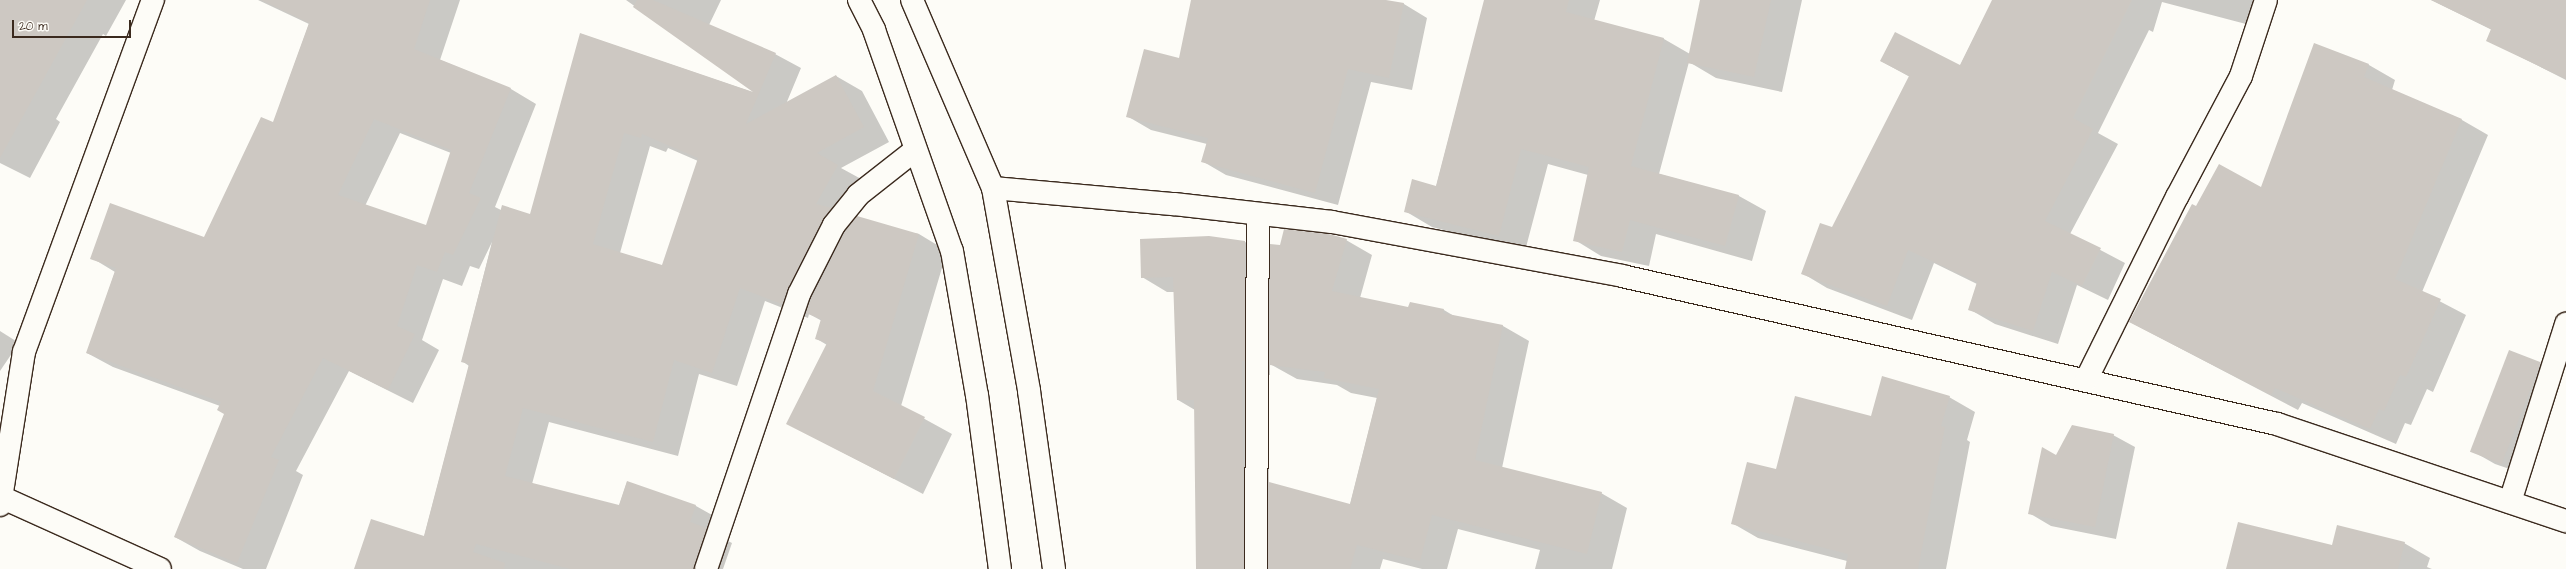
<!DOCTYPE html>
<style>
body{margin:0}
#map{position:relative;width:2566px;height:569px;overflow:hidden;background:#fdfcf7;font-family:"Architects Daughter",sans-serif}
div>[style]{position:absolute}
.shadow>*{inset:0;background:#0003}
.building>*{inset:0;background:#cdc8c2;transform-origin:0 0}
.roads{filter:drop-shadow(1px 0 #3b2a1e) drop-shadow(-1px 0 #3b2a1e) drop-shadow(0 1px #3b2a1e) drop-shadow(0 -1px #3b2a1e)}
.minor>*{height:22px;margin:-11px;padding:0 11px;transform-origin:11px;border-radius:11px;background:#fdfcf7}
.major>*{height:22px;margin:-11px;padding:0 11px;transform-origin:11px;border-radius:11px;background:#fdfcf7}
span{translate:-50% -50%;white-space:nowrap;text-align:center;line-height:1.15;-webkit-text-stroke:3.5px #fdfcf7;paint-order:stroke}
.scale{position:absolute;left:12px;top:20px;width:119px;height:18px;box-sizing:border-box;border:2px solid #3b2a1e;border-top:0;padding-left:5px;font-size:12px;line-height:14px;white-space:nowrap;color:#3b2a1e;-webkit-text-stroke:3px #fdfcf7;paint-order:stroke}
</style>
<div id="map">
<div class="shadow">
<div style="clip-path:polygon(0 0,126px 0,106px 36px,103px 34px,56px 119px,60px 122px,30px 178px,0 163px)"></div>
<div style="clip-path:polygon(evenodd,258px 0,460px 0,440px 60px,511px 89px,536px 104px,495px 207px,501px 210px,531px 216px,581px 34px,758px 94px,626px 0,721px 0,709px 25px,775px 54px,801px 68px,786px 104px,836px 76px,862px 91px,889px 142px,841px 168px,863px 180px,843px 216px,854px 222px,919px 234px,947px 251px,901px 406px,952px 434px,923px 494px,788px 424px,827px 345px,817px 339px,822px 321px,809px 314px,808px 318px,765px 301px,737px 386px,699px 374px,678px 456px,549px 422px,532px 484px,619px 506px,627px 482px,696px 506px,721px 520px,716px 535px,732px 543px,723px 569px,355px 569px,424px 537px,469px 366px,462px 361px,492px 242px,479px 269px,470px 266px,462px 286px,443px 279px,422px 340px,439px 350px,413px 403px,349px 371px,296px 471px,303px 475px,266px 569px,243px 569px,200px 551px,175px 537px,225px 414px,220px 406px,113px 367px,87px 353px,115px 272px,92px 258px,204px 238px,273px 124px,309px 24px,258px 0,400px 133px,451px 153px,427px 227px,365px 206px,400px 133px,258px 0,650px 146px,666px 152px,668px 148px,698px 161px,663px 266px,620px 253px,650px 146px)"></div>
<div style="clip-path:polygon(1192px 0,1381px 0,1404px 4px,1427px 18px,1412px 90px,1371px 82px,1338px 205px,1226px 175px,1202px 161px,1207px 144px,1151px 130px,1127px 116px,1180px 60px)"></div>
<div style="clip-path:polygon(1485px 0,1600px 0,1594px 21px,1664px 39px,1690px 54px,1701px 0,1802px 0,1782px 92px,1716px 78px,1689px 62px,1659px 174px,1739px 196px,1766px 211px,1752px 261px,1656px 234px,1649px 266px,1601px 256px,1575px 240px,1588px 175px,1548px 164px,1525px 251px,1432px 227px,1405px 211px,1436px 187px)"></div>
<div style="clip-path:polygon(1993px 0,2273px 0,2265px 29px,2162px 2px,2153px 32px,2149px 30px,2098px 133px,2118px 144px,2070px 234px,2125px 263px,2108px 300px,2077px 285px,2058px 344px,1995px 324px,1969px 309px,1977px 284px,1934px 263px,1912px 320px,1827px 288px,1802px 273px,1833px 229px,1910px 77px,1881px 61px,1960px 66px)"></div>
<div style="clip-path:polygon(2431px 0,2566px 0,2566px 80px,2487px 40px,2492px 30px)"></div>
<div style="clip-path:polygon(2314px 45px,2369px 65px,2395px 80px,2392px 90px,2462px 120px,2488px 135px,2422px 292px,2466px 315px,2433px 392px,2427px 389px,2411px 425px,2405px 423px,2396px 444px,2302px 403px,2298px 410px,2130px 322px,2196px 207px,2262px 189px)"></div>
<div style="clip-path:polygon(evenodd,1209px 237px,1245px 242px,1271px 257px,1281px 246px,1346px 240px,1372px 255px,1360px 298px,1409px 308px,1444px 310px,1454px 316px,1503px 326px,1529px 341px,1502px 468px,1601px 493px,1627px 508px,1612px 569px,1535px 569px,1540px 550px,1458px 529px,1447px 569px,1422px 569px,1383px 559px,1380px 569px,1197px 569px,1195px 410px,1178px 400px,1175px 292px,1167px 292px,1142px 277px,1209px 237px,1270px 364px,1297px 379px,1337px 385px,1351px 393px,1377px 398px,1350px 505px,1269px 483px,1268px 375px,1270px 375px,1270px 364px)"></div>
<div style="clip-path:polygon(0 331px,19px 343px,0 371px)"></div>
<div style="clip-path:polygon(2541px 363px,2562px 375px,2530px 476px,2495px 464px,2474px 452px)"></div>
<div style="clip-path:polygon(1949px 397px,1975px 412px,1967px 440px,1970px 442px,1946px 569px,1846px 569px,1847px 561px,1758px 538px,1732px 523px,1776px 470px,1872px 417px)"></div>
<div style="clip-path:polygon(2113px 435px,2135px 447px,2116px 539px,2051px 526px,2029px 513px,2057px 456px)"></div>
<div style="clip-path:polygon(2404px 543px,2430px 558px,2427px 567px,2432px 569px,2227px 569px,2332px 546px)"></div>
</div>
<div class="building">
<div style="clip-path:polygon(0 0,87px 0,0 158px)"></div>
<div style="clip-path:polygon(evenodd,261px 0,430px 0,414px 49px,511px 88px,469px 193px,481px 198px,453px 255px,445px 252px,437px 272px,417px 265px,397px 326px,415px 334px,388px 390px,323px 358px,271px 457px,279px 460px,237px 563px,174px 537px,224px 414px,217px 410px,221px 402px,86px 353px,116px 268px,90px 259px,110px 203px,204px 237px,261px 117px,273px 122px,309px 23px,261px 0,374px 119px,451px 150px,426px 225px,338px 195px,374px 119px)"></div>
<div style="clip-path:polygon(evenodd,637px 0,653px 0,776px 53px,746px 124px,836px 75px,864px 127px,817px 153px,838px 165px,816px 204px,832px 208px,823px 219px,788px 288px,782px 304px,740px 288px,712px 373px,674px 360px,653px 442px,523px 408px,505px 476px,619px 505px,627px 481px,696px 505px,690px 522px,707px 528px,694px 569px,570px 569px,476px 544px,473px 552px,505px 563px,504px 569px,354px 569px,371px 519px,424px 536px,469px 364px,461px 362px,502px 205px,530px 214px,580px 33px,753px 92px,633px 7px,637px 0,624px 133px,641px 138px,642px 134px,698px 158px,662px 265px,593px 244px,624px 133px)"></div>
<div style="clip-path:polygon(1191px 0,1386px 0,1404px 3px,1389px 78px,1348px 69px,1315px 193px,1201px 162px,1208px 138px,1126px 117px,1144px 49px,1179px 58px)"></div>
<div style="clip-path:polygon(1484px 0,1569px 0,1566px 12px,1664px 38px,1631px 166px,1739px 195px,1725px 246px,1630px 220px,1622px 252px,1573px 241px,1589px 167px,1521px 149px,1499px 236px,1404px 212px,1412px 179px,1436px 186px)"></div>
<div style="clip-path:polygon(1700px 0,1771px 0,1754px 77px,1687px 63px)"></div>
<div style="clip-path:polygon(1992px 0,2132px 0,2073px 118px,2093px 129px,2045px 221px,2101px 248px,2082px 286px,2052px 272px,2033px 331px,1968px 310px,1977px 282px,1908px 250px,1887px 306px,1801px 274px,1820px 223px,1832px 227px,1909px 76px,1880px 61px,1895px 32px,1960px 65px)"></div>
<div style="clip-path:polygon(2431px 0,2566px 0,2566px 79px,2486px 41px,2491px 29px)"></div>
<div style="clip-path:polygon(2314px 43px,2369px 64px,2364px 77px,2462px 119px,2395px 279px,2441px 299px,2406px 377px,2400px 375px,2384px 411px,2379px 409px,2370px 429px,2275px 388px,2271px 395px,2129px 322px,2192px 204px,2196px 206px,2219px 164px,2261px 187px)"></div>
<div style="clip-path:polygon(857px 216px,919px 234px,873px 391px,925px 417px,894px 479px,786px 424px,827px 343px,815px 339px,821px 319px,806px 313px,811px 299px,845px 232px)"></div>
<div style="clip-path:polygon(1284px 229px,1329px 234px,1347px 239px,1332px 291px,1408px 307px,1410px 302px,1444px 309px,1443px 313px,1503px 325px,1475px 460px,1602px 492px,1587px 554px,1432px 515px,1420px 561px,1357px 545px,1350px 569px,1268px 569px,1269px 482px,1350px 504px,1379px 389px,1324px 378px,1325px 372px,1270px 365px,1270px 244px,1280px 245px)"></div>
<div style="clip-path:polygon(1209px 236px,1245px 241px,1245px 361px,1242px 361px,1244px 569px,1196px 569px,1194px 400px,1177px 400px,1173px 277px,1141px 278px,1140px 239px)"></div>
<div style="left:2509px;top:350px;width:34px;height:109px;rotate:21deg"></div>
<div style="clip-path:polygon(1882px 376px,1950px 396px,1941px 426px,1945px 427px,1918px 569px,1845px 569px,1848px 554px,1731px 524px,1747px 462px,1776px 469px,1795px 396px,1871px 416px)"></div>
<div style="clip-path:polygon(2072px 425px,2114px 434px,2095px 527px,2028px 514px,2042px 447px,2056px 455px)"></div>
<div style="clip-path:polygon(2238px 522px,2332px 545px,2337px 525px,2405px 542px,2398px 569px,2226px 569px)"></div>
</div>
<div class="roads">
<div class="minor">
<div style="left:993px;top:188px;width:182px;rotate:5.1deg"></div>
<div style="left:1174px;top:204px;width:159px;rotate:6.5deg"></div>
<div style="left:1332px;top:222px;width:295px;rotate:10.5deg"></div>
<div style="left:1622px;top:276px;width:672px;rotate:12.73deg"></div>
<div style="left:2277px;top:424px;width:305px;rotate:18.6deg"></div>
<div style="left:2086px;top:380px;width:204px;rotate:-63.6deg"></div>
<div style="left:2177px;top:197px;width:137px;rotate:-62.1deg"></div>
<div style="left:2241px;top:76px;width:80px;rotate:-71.8deg"></div>
<div style="left:3px;top:498px;width:172px;rotate:24.3deg"></div>
<div style="left:2510px;top:502px;width:187px;rotate:-72.5deg"></div>
<div style="left:0;top:505px;width:155px;rotate:-81.1deg"></div>
<div style="left:24px;top:352px;width:375px;rotate:-69.9deg"></div>
<div style="left:706px;top:569px;width:290px;rotate:-71.3deg"></div>
<div style="left:799px;top:294px;width:77px;rotate:-63.1deg"></div>
<div style="left:834px;top:225px;width:38px;rotate:-51deg"></div>
<div style="left:858px;top:195px;width:71px;rotate:-38.2deg"></div>
<div style="left:1256px;top:569px;width:355px;rotate:-89.7deg"></div>
</div>
<div class="major">
<div style="left:859px;top:0;width:34px;rotate:63deg"></div>
<div style="left:874px;top:30px;width:234px;rotate:70.6deg"></div>
<div style="left:952px;top:251px;width:146px;rotate:80.2deg"></div>
<div style="left:977px;top:395px;width:176px;rotate:82.5deg"></div>
<div style="left:912px;top:0;width:205px;rotate:66.7deg"></div>
<div style="left:993px;top:188px;width:206px;rotate:79.9deg"></div>
<div style="left:1029px;top:391px;width:180px;rotate:82deg"></div>
</div>
</div>
<div class="scale">20 m</div>
</div>
